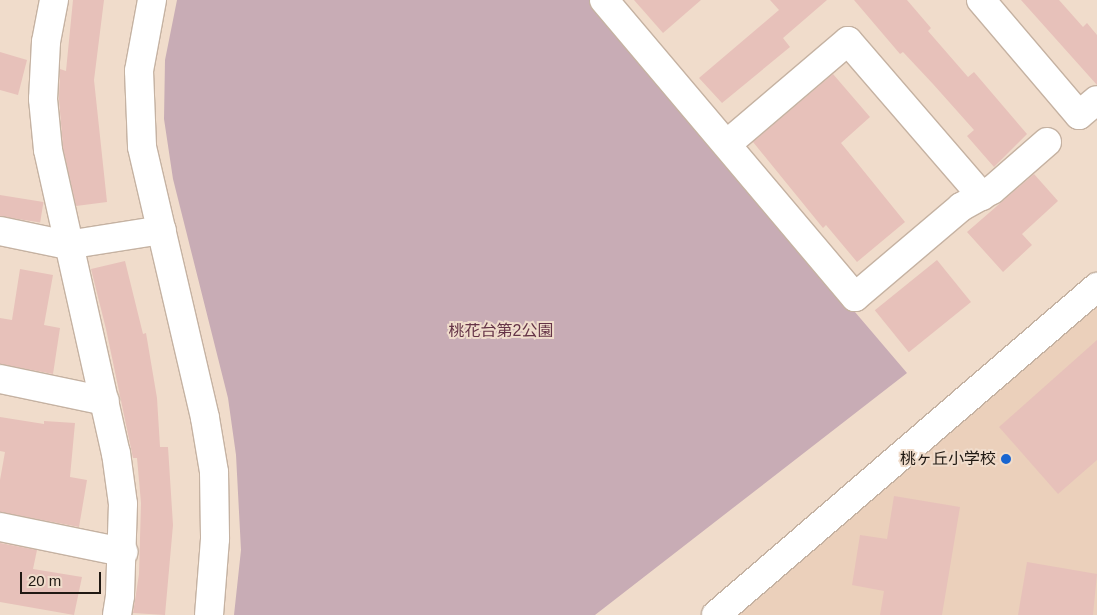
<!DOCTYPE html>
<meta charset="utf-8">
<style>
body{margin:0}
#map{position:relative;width:1097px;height:615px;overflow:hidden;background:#f0dccb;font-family:Arial,"Noto Sans JP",sans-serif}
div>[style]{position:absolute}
.built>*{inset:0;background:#ebd0bb}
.green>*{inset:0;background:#c8acb5}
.building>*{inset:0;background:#e7c1ba;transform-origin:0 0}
.roads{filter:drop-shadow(1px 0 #c5b2a2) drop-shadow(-1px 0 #c5b2a2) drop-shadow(0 1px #c5b2a2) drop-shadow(0 -1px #c5b2a2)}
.minor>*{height:28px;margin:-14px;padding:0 14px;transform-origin:14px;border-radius:14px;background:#fff}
.dots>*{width:14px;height:14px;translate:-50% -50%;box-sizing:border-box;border:2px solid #f0dccb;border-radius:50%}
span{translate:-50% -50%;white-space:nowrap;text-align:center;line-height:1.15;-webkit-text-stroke:4px #f0dccb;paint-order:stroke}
.park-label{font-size:16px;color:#653447}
.poi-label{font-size:16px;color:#201913}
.right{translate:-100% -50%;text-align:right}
.scale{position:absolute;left:20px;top:572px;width:81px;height:22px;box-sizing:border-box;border:2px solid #201913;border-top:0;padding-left:6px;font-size:15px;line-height:18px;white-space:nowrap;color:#201913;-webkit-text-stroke:4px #f0dccb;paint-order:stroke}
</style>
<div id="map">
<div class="built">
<div style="clip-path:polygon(1097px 303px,1097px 615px,733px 615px)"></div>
</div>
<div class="green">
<div style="clip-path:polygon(177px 0,589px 0,907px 373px,595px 615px,234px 615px,241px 550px,236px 455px,228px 398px,173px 179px,164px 119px,165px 60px)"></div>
</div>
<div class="building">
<div style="clip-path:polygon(73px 0,104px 0,94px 80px,107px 202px,76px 206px,63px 148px,59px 99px,60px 69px,66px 71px)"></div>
<div style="clip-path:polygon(634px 0,701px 0,663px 33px)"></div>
<div style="clip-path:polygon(770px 0,827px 0,783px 38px,790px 47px,722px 103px,699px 78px,779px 10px)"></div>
<div style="clip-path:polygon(854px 0,907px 0,931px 28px,928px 31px,968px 77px,974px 72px,1027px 134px,994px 167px,967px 136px,974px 130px,933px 84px,903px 52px,900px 54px)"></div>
<div style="clip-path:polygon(1021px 0,1059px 0,1083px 27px,1087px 23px,1097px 35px,1097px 85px)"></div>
<div style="clip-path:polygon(0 52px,27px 60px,18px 95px,0 90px)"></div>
<div style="clip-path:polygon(833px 74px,870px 117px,841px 143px,905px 222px,857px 262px,826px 225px,823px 228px,753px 142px)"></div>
<div style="clip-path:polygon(1034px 174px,1058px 201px,1022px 234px,1032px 245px,1003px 272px,967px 232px)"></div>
<div style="left:0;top:195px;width:44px;height:21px;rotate:9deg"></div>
<div style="left:937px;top:260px;width:54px;height:80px;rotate:51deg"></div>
<div style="clip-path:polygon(125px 261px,143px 334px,146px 333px,157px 398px,160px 447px,168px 447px,173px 525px,165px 615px,133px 613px,139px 574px,141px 503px,137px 458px,133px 458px,106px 329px,91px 269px)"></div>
<div style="clip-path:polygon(20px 269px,53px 275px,44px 325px,60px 328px,53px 374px,0 364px,0 318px,12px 320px)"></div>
<div style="clip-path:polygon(1097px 340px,1097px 460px,1058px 494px,999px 427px)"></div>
<div style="clip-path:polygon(0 417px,44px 424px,44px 421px,75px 423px,70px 477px,87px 480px,79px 527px,0 512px,0 480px,5px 452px,0 451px)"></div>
<div style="clip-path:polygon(894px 496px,960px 507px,942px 615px,880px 615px,884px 591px,852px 585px,860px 535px,887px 539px)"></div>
<div style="clip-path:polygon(0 543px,37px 550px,33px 569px,82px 577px,74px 615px,0 602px)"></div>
<div style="clip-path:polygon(1027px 562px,1097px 574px,1093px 615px,1018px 615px)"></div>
</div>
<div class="roads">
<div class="minor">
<div style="left:54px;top:0;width:43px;rotate:100.8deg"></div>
<div style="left:46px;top:42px;width:57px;rotate:93deg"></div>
<div style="left:43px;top:99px;width:51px;rotate:84.4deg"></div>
<div style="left:48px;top:150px;width:311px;rotate:77.4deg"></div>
<div style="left:116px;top:453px;width:51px;rotate:82.2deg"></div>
<div style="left:123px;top:504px;width:92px;rotate:91.9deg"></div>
<div style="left:120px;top:596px;width:19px;rotate:99deg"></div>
<div style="left:152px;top:0;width:72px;rotate:100.4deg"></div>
<div style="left:139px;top:71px;width:76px;rotate:87.7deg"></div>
<div style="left:142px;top:147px;width:278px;rotate:76.9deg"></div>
<div style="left:205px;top:418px;width:55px;rotate:80.5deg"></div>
<div style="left:214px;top:472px;width:67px;rotate:89.1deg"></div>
<div style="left:215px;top:539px;width:76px;rotate:94.5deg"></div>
<div style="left:604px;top:0;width:389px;rotate:49.8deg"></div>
<div style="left:855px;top:297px;width:139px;rotate:-40.3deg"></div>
<div style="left:961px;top:207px;width:35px;rotate:-29deg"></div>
<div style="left:992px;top:190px;width:73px;rotate:-41.1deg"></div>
<div style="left:981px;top:0;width:151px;rotate:49.6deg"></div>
<div style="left:1079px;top:115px;width:23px;rotate:-40deg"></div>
<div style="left:727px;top:144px;width:159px;rotate:-40.4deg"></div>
<div style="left:848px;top:41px;width:205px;rotate:49.2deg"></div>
<div style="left:0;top:231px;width:68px;rotate:11.8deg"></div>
<div style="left:67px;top:245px;width:96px;rotate:-9deg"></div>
<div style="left:0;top:379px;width:107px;rotate:11.8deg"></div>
<div style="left:0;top:527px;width:126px;rotate:11.5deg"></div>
<div style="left:716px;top:615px;width:503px;rotate:-40.72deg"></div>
</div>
</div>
<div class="dots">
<div style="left:1006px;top:459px;background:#1865d0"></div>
</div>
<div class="park-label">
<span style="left:501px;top:331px">桃花台第2公園</span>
</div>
<div class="poi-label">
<span class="right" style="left:996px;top:459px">桃ヶ丘小学校</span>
</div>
<div class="scale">20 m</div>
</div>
